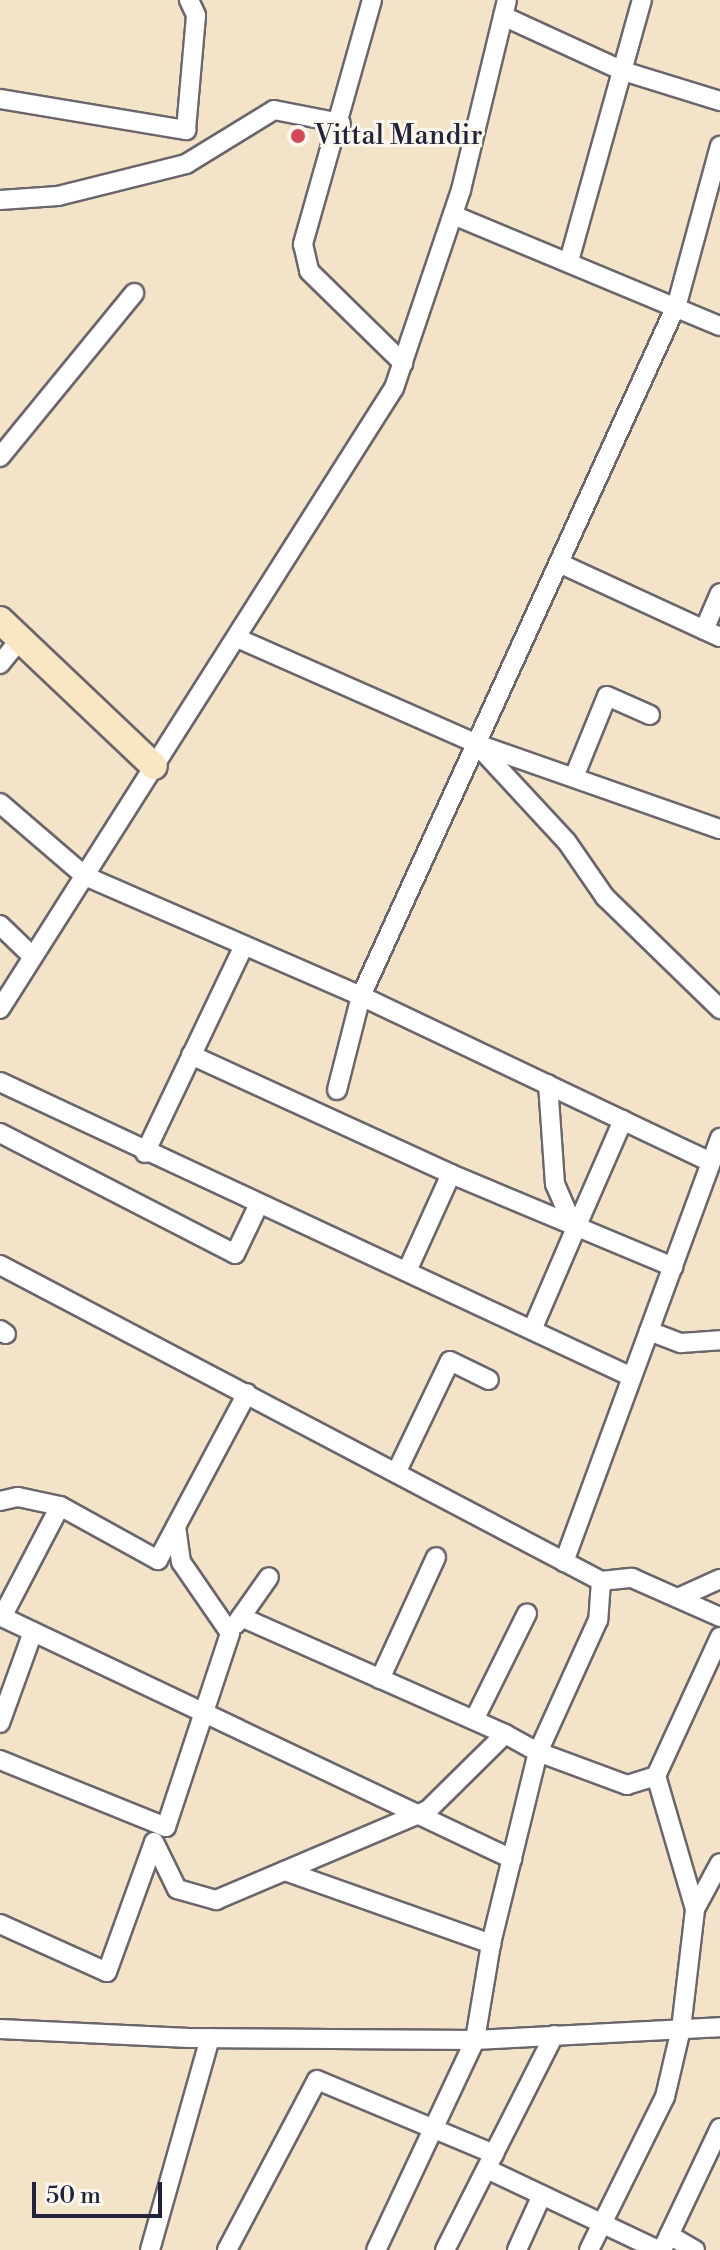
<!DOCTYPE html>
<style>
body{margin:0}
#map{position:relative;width:720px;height:2250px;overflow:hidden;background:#f3e3c8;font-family:"Libre Bodoni",serif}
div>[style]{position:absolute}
.roads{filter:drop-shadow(2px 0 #6b666c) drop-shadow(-2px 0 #6b666c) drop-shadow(0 2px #6b666c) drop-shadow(0 -2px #6b666c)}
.street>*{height:18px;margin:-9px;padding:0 9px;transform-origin:9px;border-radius:9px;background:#fff}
.secondary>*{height:26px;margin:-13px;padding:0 13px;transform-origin:13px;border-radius:13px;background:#f9e7c3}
.dots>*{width:22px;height:22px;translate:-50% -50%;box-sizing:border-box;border:4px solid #fbf7ec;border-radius:50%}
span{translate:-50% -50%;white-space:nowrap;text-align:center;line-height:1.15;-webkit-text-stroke:6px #fbf7ec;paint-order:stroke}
.poi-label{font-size:28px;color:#22223b}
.left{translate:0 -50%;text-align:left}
.scale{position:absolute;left:32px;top:2182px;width:130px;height:36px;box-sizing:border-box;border:4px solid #22223b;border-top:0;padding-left:10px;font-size:24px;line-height:28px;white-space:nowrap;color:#22223b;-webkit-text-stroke:6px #fbf7ec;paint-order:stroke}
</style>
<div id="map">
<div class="roads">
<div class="street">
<div style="left:372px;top:0;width:254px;rotate:105.8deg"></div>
<div style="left:303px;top:244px;width:28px;rotate:77deg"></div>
<div style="left:309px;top:271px;width:132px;rotate:44.4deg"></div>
<div style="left:503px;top:16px;width:132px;rotate:24.6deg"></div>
<div style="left:623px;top:71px;width:102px;rotate:17.2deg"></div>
<div style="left:0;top:99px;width:189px;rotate:9.5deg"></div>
<div style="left:186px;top:130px;width:115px;rotate:-85deg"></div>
<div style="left:196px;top:15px;width:17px;rotate:-115deg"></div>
<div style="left:0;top:200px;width:58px;rotate:-3.9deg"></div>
<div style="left:58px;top:196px;width:132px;rotate:-14deg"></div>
<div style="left:186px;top:164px;width:103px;rotate:-31.5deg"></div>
<div style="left:274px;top:110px;width:68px;rotate:11deg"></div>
<div style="left:453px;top:215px;width:289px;rotate:22.6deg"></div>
<div style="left:569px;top:261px;width:271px;rotate:-74.4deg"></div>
<div style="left:0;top:457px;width:212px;rotate:-50.7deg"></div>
<div style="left:559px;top:563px;width:177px;rotate:24.7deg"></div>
<div style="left:704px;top:630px;width:40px;rotate:-66.6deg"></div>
<div style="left:237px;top:638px;width:262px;rotate:23.8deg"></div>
<div style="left:477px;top:744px;width:257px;rotate:19.3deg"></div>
<div style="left:0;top:664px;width:32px;rotate:-51deg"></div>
<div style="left:479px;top:747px;width:129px;rotate:47.2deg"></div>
<div style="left:567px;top:842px;width:67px;rotate:55.4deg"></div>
<div style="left:605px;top:897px;width:161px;rotate:44.2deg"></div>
<div style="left:574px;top:777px;width:87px;rotate:-67.8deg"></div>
<div style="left:607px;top:696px;width:47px;rotate:23.8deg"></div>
<div style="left:0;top:803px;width:112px;rotate:40.7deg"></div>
<div style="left:85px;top:876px;width:301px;rotate:23.5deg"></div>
<div style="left:361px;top:996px;width:387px;rotate:25.4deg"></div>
<div style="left:0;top:925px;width:45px;rotate:44.1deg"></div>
<div style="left:0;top:1009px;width:735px;rotate:-57.61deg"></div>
<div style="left:394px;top:388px;width:209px;rotate:-71.3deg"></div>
<div style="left:461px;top:190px;width:195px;rotate:-76.4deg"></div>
<div style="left:191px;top:1055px;width:286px;rotate:24.6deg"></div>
<div style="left:451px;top:1174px;width:107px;rotate:114.4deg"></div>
<div style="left:0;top:1082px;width:697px;rotate:25.02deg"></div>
<div style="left:337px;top:1090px;width:97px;rotate:-75.7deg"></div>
<div style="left:361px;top:996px;width:761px;rotate:-65.46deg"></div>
<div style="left:677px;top:304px;width:164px;rotate:-74.8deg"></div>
<div style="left:0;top:1133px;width:264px;rotate:27.2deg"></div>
<div style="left:235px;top:1254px;width:55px;rotate:-64.4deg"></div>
<div style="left:145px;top:1153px;width:230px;rotate:-64.5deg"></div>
<div style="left:451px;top:1174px;width:241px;rotate:22.7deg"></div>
<div style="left:575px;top:1230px;width:120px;rotate:-66.4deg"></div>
<div style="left:0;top:1265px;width:679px;rotate:27.73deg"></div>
<div style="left:601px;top:1581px;width:39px;rotate:94deg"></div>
<div style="left:598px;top:1620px;width:145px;rotate:114.4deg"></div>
<div style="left:538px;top:1752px;width:95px;rotate:20.3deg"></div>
<div style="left:627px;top:1785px;width:30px;rotate:-17deg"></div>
<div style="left:0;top:1330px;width:7px;rotate:34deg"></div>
<div style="left:532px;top:1330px;width:109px;rotate:-66.7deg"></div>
<div style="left:575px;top:1230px;width:50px;rotate:-113.5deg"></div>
<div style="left:555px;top:1184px;width:100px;rotate:-94deg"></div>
<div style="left:649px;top:1331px;width:34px;rotate:21deg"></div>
<div style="left:681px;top:1343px;width:39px;rotate:-4deg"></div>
<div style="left:396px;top:1473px;width:124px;rotate:-64.3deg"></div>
<div style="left:450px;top:1361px;width:43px;rotate:26deg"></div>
<div style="left:0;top:1501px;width:18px;rotate:-13deg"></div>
<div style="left:18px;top:1497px;width:43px;rotate:12.1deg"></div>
<div style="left:564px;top:1562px;width:452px;rotate:-69.8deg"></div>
<div style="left:601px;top:1581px;width:31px;rotate:-6deg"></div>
<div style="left:632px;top:1578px;width:96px;rotate:23.9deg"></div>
<div style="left:678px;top:1598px;width:46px;rotate:-24.3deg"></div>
<div style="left:0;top:1616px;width:567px;rotate:25.39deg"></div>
<div style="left:2px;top:1617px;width:125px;rotate:-62.4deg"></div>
<div style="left:60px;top:1506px;width:112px;rotate:28.9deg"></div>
<div style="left:158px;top:1560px;width:189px;rotate:-61.9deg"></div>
<div style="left:241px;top:1617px;width:289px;rotate:23.9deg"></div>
<div style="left:236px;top:1624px;width:57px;rotate:-54.9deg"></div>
<div style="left:380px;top:1679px;width:134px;rotate:-65.3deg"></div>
<div style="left:474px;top:1720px;width:119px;rotate:-63.6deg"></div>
<div style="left:0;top:1723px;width:97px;rotate:-70.1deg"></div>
<div style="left:0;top:1760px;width:179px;rotate:22deg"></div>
<div style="left:166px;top:1827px;width:204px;rotate:-71.7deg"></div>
<div style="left:230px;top:1633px;width:86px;rotate:-124.6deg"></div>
<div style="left:181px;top:1562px;width:36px;rotate:-98deg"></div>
<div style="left:285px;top:1871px;width:219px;rotate:19.5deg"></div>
<div style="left:695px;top:1909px;width:139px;rotate:-106.3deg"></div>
<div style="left:656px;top:1776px;width:153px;rotate:-65.3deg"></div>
<div style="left:0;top:1924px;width:117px;rotate:24.2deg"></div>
<div style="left:107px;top:1972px;width:138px;rotate:-70.1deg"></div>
<div style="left:154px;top:1842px;width:52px;rotate:63.9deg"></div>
<div style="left:177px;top:1889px;width:41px;rotate:15.8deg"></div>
<div style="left:216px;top:1900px;width:230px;rotate:-23deg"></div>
<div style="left:428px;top:1810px;width:108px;rotate:-44.6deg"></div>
<div style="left:505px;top:1734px;width:38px;rotate:29deg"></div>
<div style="left:538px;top:1752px;width:198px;rotate:103.8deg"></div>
<div style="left:491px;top:1944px;width:97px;rotate:99.5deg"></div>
<div style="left:475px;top:2040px;width:232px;rotate:115.2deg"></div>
<div style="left:0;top:2029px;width:189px;rotate:2.7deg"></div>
<div style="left:189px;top:2038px;width:286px;rotate:0.4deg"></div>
<div style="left:475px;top:2040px;width:245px;rotate:-3deg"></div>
<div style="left:487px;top:2169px;width:189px;rotate:25.3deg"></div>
<div style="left:669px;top:2235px;width:30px;rotate:30deg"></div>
<div style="left:150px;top:2250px;width:220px;rotate:-74.2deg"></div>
<div style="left:227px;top:2250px;width:192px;rotate:-62.1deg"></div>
<div style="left:317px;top:2080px;width:192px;rotate:22.7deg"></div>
<div style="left:445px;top:2250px;width:241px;rotate:-63.1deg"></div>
<div style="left:517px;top:2250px;width:60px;rotate:-65.6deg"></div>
<div style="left:589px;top:2250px;width:171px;rotate:-63.6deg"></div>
<div style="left:665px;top:2097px;width:70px;rotate:-76.8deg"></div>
<div style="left:681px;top:2029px;width:121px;rotate:-83.3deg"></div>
<div style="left:695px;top:1909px;width:52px;rotate:-61.5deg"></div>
<div style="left:662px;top:2250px;width:135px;rotate:-64.6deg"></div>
</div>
<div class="secondary">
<div style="left:0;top:620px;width:212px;rotate:43.5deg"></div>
</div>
</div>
<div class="dots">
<div style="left:298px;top:136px;background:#d1495b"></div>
</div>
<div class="poi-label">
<span class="left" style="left:314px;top:136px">Vittal Mandir</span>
</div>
<div class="scale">50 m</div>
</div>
